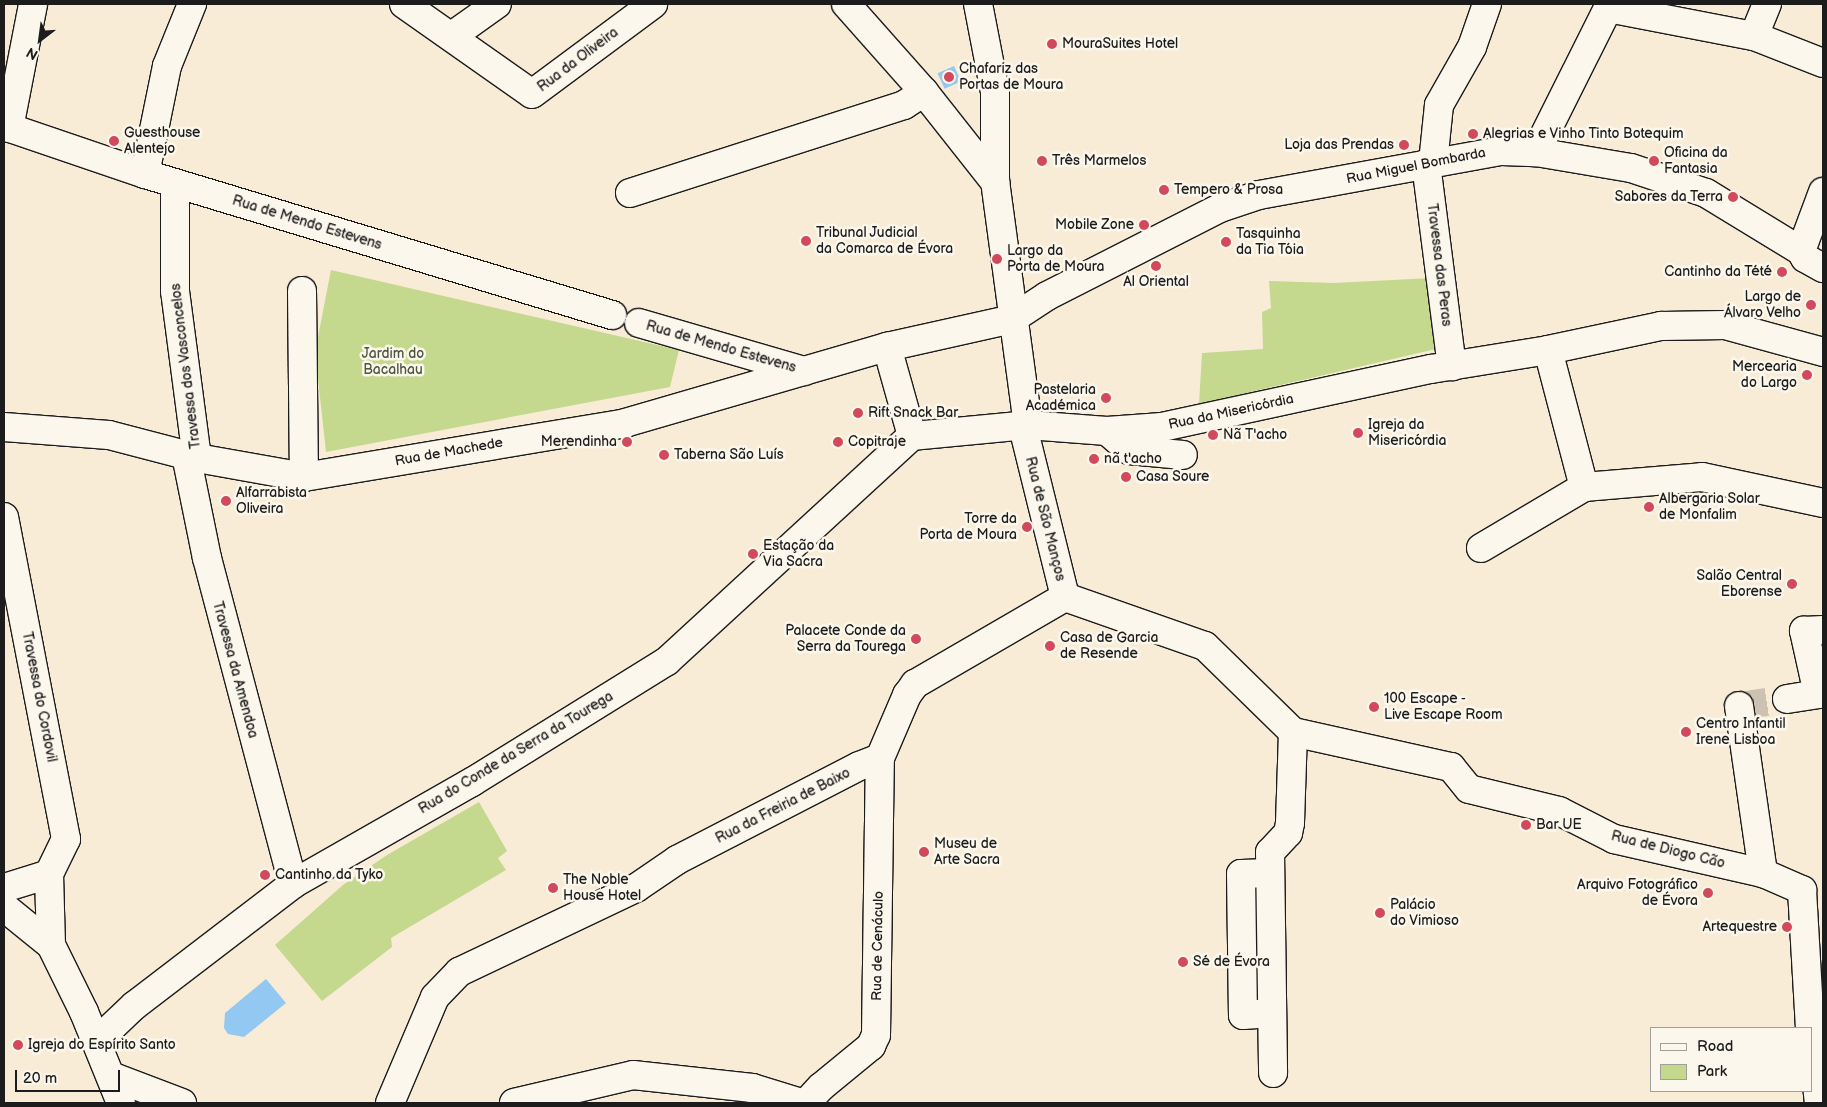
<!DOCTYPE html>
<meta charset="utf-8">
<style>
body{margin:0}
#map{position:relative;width:1827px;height:1107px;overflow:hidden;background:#f9ecd7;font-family:"Balsamiq Sans",sans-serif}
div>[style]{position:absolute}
.green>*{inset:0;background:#c4d98e}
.water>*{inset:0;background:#92c8f1;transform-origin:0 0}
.minor-tunnel>*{height:28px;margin-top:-14px;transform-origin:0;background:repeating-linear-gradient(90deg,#cdc2b2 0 28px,transparent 0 42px)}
.roads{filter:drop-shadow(1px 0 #1c1c1c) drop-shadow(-1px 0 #1c1c1c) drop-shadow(0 1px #1c1c1c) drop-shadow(0 -1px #1c1c1c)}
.minor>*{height:28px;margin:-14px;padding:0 14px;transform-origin:14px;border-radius:14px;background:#fbf7ec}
.dots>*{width:14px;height:14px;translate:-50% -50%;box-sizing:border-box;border:2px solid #fbf7ec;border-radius:50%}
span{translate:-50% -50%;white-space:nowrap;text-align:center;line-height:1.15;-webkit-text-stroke:5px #fbf7ec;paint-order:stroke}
.poi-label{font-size:14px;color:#1c1c1c}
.left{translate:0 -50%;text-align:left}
.right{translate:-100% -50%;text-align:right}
.street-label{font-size:14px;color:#1c1c1c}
.park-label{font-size:14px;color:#4e553e}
.frame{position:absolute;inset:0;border:5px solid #1c1c1c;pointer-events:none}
.legend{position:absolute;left:1650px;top:1027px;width:162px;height:65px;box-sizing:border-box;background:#fbf7ec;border:1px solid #a29f99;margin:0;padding:6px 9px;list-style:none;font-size:15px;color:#1c1c1c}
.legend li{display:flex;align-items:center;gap:10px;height:25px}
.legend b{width:25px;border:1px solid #a29f99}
.north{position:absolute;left:15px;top:15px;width:50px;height:50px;-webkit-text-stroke:4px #fbf7ec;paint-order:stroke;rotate:210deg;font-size:14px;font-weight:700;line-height:20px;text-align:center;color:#1c1c1c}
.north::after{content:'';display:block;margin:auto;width:18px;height:22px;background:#1c1c1c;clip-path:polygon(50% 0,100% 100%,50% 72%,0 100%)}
.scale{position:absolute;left:15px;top:1070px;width:105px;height:22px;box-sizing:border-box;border:2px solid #1c1c1c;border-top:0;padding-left:6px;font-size:15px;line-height:18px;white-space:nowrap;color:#1c1c1c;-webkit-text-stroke:4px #fbf7ec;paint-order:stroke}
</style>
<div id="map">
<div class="green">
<div style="clip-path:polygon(331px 270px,679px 350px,670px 387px,326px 452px,315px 352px)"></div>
<div style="clip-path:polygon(1431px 278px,1436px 349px,1199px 404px,1202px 353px,1263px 349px,1262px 312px,1271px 308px,1269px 281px,1334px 283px)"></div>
<div style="clip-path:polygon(479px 802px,507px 851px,498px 858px,506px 870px,391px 938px,392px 947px,322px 1001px,275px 945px,343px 885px,387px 855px)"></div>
</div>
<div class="water">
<div style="left:954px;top:66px;width:17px;height:18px;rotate:66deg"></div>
<div style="clip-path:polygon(266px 979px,286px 1003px,244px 1037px,228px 1034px,224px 1028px,225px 1013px)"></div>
</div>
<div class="minor-tunnel">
<div style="left:1739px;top:706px;width:49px;rotate:-8.3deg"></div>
</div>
<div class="roads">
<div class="minor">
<div style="left:404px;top:4px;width:156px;rotate:35.1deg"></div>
<div style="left:532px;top:94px;width:151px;rotate:-36.6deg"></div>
<div style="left:846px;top:4px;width:118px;rotate:48.4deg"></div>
<div style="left:924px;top:92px;width:115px;rotate:51.7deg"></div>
<div style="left:1608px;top:8px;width:149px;rotate:10.9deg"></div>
<div style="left:1754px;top:36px;width:74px;rotate:21.4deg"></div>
<div style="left:452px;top:36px;width:55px;rotate:-35.4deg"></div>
<div style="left:1754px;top:36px;width:35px;rotate:-68deg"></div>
<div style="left:4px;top:126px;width:149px;rotate:18.8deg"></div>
<div style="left:145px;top:174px;width:488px;rotate:16.8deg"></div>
<div style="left:9px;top:128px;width:126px;rotate:-79deg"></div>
<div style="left:1536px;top:152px;width:165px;rotate:-63.4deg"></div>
<div style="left:1433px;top:163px;width:58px;rotate:-84.1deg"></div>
<div style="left:1439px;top:105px;width:67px;rotate:-60.4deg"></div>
<div style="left:1472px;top:47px;width:46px;rotate:-70.8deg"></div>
<div style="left:1426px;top:164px;width:204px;rotate:82.7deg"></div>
<div style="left:145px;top:174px;width:110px;rotate:-78.5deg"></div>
<div style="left:167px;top:66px;width:67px;rotate:-68deg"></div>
<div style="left:175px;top:184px;width:107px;rotate:90deg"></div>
<div style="left:175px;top:291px;width:168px;rotate:82.5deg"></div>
<div style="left:630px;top:193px;width:288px;rotate:-17.8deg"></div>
<div style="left:904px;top:105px;width:24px;rotate:-33deg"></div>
<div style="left:1801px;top:251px;width:63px;rotate:-69.6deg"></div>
<div style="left:302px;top:291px;width:186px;rotate:89.4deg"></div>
<div style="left:639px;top:323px;width:172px;rotate:16.2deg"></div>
<div style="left:887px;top:347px;width:92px;rotate:74.3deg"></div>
<div style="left:1548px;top:350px;width:142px;rotate:75.3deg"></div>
<div style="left:1028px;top:425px;width:79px;rotate:4.3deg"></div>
<div style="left:1107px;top:431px;width:55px;rotate:-4.2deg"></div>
<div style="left:1162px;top:427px;width:275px;rotate:-12.2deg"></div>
<div style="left:1431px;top:369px;width:119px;rotate:-9.2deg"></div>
<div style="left:1548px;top:350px;width:116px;rotate:-12deg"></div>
<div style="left:1661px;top:326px;width:64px;rotate:-0.9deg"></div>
<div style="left:1725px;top:325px;width:102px;rotate:15.4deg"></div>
<div style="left:4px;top:427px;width:105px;rotate:4.4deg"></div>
<div style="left:109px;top:435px;width:91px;rotate:14.6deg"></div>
<div style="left:197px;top:458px;width:109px;rotate:10.1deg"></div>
<div style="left:304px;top:477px;width:326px;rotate:-9.5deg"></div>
<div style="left:625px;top:423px;width:273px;rotate:-16.2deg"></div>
<div style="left:887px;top:347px;width:128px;rotate:-12.6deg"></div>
<div style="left:1012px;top:319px;width:42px;rotate:-33.3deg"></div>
<div style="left:1047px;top:296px;width:194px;rotate:-27deg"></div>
<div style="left:1220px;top:208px;width:41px;rotate:-18.4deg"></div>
<div style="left:1259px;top:195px;width:247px;rotate:-10.3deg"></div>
<div style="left:1502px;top:151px;width:34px;rotate:2deg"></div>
<div style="left:1536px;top:152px;width:96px;rotate:9.6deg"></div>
<div style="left:1631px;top:168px;width:79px;rotate:18.4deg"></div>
<div style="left:1706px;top:193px;width:111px;rotate:31.4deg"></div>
<div style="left:1801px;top:251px;width:8px;rotate:60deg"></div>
<div style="left:1805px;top:258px;width:21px;rotate:29deg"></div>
<div style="left:1023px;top:427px;width:175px;rotate:76.1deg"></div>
<div style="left:1107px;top:431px;width:29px;rotate:41deg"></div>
<div style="left:1129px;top:450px;width:54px;rotate:5.3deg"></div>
<div style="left:912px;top:436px;width:117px;rotate:-5.4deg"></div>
<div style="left:1028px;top:425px;width:245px;rotate:-97.7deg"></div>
<div style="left:995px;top:182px;width:90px;rotate:-90deg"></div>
<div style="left:995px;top:92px;width:90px;rotate:-100.9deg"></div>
<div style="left:186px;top:455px;width:105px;rotate:78.5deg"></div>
<div style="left:207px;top:558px;width:337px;rotate:75.2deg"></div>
<div style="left:4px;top:517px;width:328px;rotate:79.1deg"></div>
<div style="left:66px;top:839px;width:39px;rotate:116deg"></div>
<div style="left:1481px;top:548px;width:120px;rotate:-30.6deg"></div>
<div style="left:1584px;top:487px;width:118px;rotate:-4.8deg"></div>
<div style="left:1702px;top:477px;width:124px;rotate:12.1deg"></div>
<div style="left:1065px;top:597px;width:148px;rotate:19.3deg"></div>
<div style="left:1205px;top:646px;width:123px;rotate:44.3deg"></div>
<div style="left:1293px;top:732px;width:91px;rotate:91.9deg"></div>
<div style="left:1290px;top:823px;width:10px;rotate:101deg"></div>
<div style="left:1288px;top:833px;width:26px;rotate:133deg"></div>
<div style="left:1270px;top:852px;width:221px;rotate:89.2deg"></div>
<div style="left:1787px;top:699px;width:31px;rotate:-9deg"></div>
<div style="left:1818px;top:694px;width:65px;rotate:-102.5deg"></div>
<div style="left:1804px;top:631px;width:19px;rotate:-3deg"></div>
<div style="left:1739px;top:706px;width:169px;rotate:81.8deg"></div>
<div style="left:1293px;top:732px;width:162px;rotate:12.5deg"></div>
<div style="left:1451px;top:767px;width:28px;rotate:51deg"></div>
<div style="left:1469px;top:789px;width:93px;rotate:13.7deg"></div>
<div style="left:1559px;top:811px;width:62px;rotate:27deg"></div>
<div style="left:1614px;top:839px;width:153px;rotate:12.9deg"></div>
<div style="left:1763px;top:873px;width:43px;rotate:23.6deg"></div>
<div style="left:1802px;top:890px;width:138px;rotate:86.7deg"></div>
<div style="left:1270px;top:873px;width:29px;rotate:178deg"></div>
<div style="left:1241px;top:874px;width:141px;rotate:89.2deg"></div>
<div style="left:1243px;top:1015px;width:29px;rotate:-4deg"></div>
<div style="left:4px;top:888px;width:47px;rotate:-17.3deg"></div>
<div style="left:49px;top:874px;width:71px;rotate:88.4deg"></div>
<div style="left:4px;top:907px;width:60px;rotate:39deg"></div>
<div style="left:51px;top:945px;width:75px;rotate:63.8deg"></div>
<div style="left:84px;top:1012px;width:98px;rotate:67.9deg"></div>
<div style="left:1811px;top:1031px;width:72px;rotate:83.7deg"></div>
<div style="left:97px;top:1041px;width:52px;rotate:-43.5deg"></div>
<div style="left:135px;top:1005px;width:199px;rotate:-37.4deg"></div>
<div style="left:293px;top:884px;width:206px;rotate:-29.7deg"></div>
<div style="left:472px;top:782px;width:229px;rotate:-31.8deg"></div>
<div style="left:667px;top:661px;width:333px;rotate:-42.6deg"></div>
<div style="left:111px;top:1076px;width:76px;rotate:20.8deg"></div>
<div style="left:390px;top:1103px;width:115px;rotate:-67deg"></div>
<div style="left:435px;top:997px;width:35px;rotate:-46deg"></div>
<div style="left:459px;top:972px;width:196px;rotate:-25.4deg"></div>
<div style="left:636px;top:888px;width:50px;rotate:-34.3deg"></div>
<div style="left:677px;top:860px;width:205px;rotate:-27.3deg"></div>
<div style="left:859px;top:766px;width:22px;rotate:-21deg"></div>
<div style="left:880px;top:758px;width:69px;rotate:-66.8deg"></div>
<div style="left:907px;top:695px;width:14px;rotate:-54deg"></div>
<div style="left:915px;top:684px;width:173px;rotate:-30.1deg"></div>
<div style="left:514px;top:1103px;width:122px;rotate:-13.2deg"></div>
<div style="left:633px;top:1075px;width:120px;rotate:6.2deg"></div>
<div style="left:752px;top:1088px;width:51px;rotate:17deg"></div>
<div style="left:806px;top:1103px;width:22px;rotate:-47deg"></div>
<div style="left:821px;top:1087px;width:65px;rotate:-39.4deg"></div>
<div style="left:871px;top:1046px;width:12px;rotate:-66deg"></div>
<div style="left:876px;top:1035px;width:277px;rotate:-89.2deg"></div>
</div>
</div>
<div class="dots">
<div style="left:1052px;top:44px;background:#d1495b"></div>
<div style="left:949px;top:77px;background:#d1495b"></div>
<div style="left:1473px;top:134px;background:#d1495b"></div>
<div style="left:114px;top:141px;background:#d1495b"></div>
<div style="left:1404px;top:145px;background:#d1495b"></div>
<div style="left:1042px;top:161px;background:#d1495b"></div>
<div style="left:1654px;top:161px;background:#d1495b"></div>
<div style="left:1164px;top:190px;background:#d1495b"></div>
<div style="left:1733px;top:197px;background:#d1495b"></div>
<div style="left:1144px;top:225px;background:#d1495b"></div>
<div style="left:806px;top:241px;background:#d1495b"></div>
<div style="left:1226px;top:242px;background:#d1495b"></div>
<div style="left:997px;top:259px;background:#d1495b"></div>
<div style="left:1156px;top:266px;background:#d1495b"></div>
<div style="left:1782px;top:272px;background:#d1495b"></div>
<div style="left:1811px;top:305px;background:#d1495b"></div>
<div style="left:1807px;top:375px;background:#d1495b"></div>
<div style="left:1106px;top:398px;background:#d1495b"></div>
<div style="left:858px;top:413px;background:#d1495b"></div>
<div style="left:1358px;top:433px;background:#d1495b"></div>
<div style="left:1213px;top:435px;background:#d1495b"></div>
<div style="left:627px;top:442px;background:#d1495b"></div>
<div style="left:838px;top:442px;background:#d1495b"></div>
<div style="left:664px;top:455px;background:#d1495b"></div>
<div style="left:1094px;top:459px;background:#d1495b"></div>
<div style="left:1126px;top:477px;background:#d1495b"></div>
<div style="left:226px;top:501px;background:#d1495b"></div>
<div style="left:1649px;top:507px;background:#d1495b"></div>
<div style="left:1027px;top:527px;background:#d1495b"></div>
<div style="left:753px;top:554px;background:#d1495b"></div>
<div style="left:1792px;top:584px;background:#d1495b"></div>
<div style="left:916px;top:639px;background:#d1495b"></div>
<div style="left:1050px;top:646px;background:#d1495b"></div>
<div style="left:1374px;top:707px;background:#d1495b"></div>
<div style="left:1686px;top:732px;background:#d1495b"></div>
<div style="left:1526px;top:825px;background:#d1495b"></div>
<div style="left:924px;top:852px;background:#d1495b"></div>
<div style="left:265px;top:875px;background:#d1495b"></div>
<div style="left:553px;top:888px;background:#d1495b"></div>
<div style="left:1708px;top:893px;background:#d1495b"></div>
<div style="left:1380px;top:913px;background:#d1495b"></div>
<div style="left:1787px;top:927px;background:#d1495b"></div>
<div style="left:1183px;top:962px;background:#d1495b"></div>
<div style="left:18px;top:1045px;background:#d1495b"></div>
</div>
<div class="poi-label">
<span class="left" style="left:1062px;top:44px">MouraSuites Hotel</span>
<span class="left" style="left:959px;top:77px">Chafariz das<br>Portas de Moura</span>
<span class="left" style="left:124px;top:141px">Guesthouse<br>Alentejo</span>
<span class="left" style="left:1483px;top:134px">Alegrias e Vinho Tinto Botequim</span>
<span class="right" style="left:1394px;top:145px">Loja das Prendas</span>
<span class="left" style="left:1664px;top:161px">Oficina da<br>Fantasia</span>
<span class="left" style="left:1052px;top:161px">Três Marmelos</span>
<span class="left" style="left:1174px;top:190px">Tempero &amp; Prosa</span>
<span class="right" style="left:1723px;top:197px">Sabores da Terra</span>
<span class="right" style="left:1134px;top:225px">Mobile Zone</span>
<span class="left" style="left:816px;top:241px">Tribunal Judicial<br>da Comarca de Évora</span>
<span class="left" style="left:1236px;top:242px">Tasquinha<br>da Tia Tóia</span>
<span class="left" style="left:1007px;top:259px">Largo da<br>Porta de Moura</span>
<span class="right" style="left:1772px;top:272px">Cantinho da Tété</span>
<span style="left:1156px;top:282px">Al Oriental</span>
<span class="right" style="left:1801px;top:305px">Largo de<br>Álvaro Velho</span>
<span class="right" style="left:1797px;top:375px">Mercearia<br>do Largo</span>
<span class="right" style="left:1096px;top:398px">Pastelaria<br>Académica</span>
<span class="left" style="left:868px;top:413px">Rift Snack Bar</span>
<span class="left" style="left:1368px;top:433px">Igreja da<br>Misericórdia</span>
<span class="left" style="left:1223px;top:435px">Nã T'acho</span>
<span class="right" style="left:617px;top:442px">Merendinha</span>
<span class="left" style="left:848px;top:442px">Copitraje</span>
<span class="left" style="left:674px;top:455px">Taberna São Luís</span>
<span class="left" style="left:1104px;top:459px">nã t'acho</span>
<span class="left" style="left:1136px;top:477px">Casa Soure</span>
<span class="left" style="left:236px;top:501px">Alfarrabista<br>Oliveira</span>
<span class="left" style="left:1659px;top:507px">Albergaria Solar<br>de Monfalim</span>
<span class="right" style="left:1017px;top:527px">Torre da<br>Porta de Moura</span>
<span class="left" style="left:763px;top:554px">Estação da<br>Via Sacra</span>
<span class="right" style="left:1782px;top:584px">Salão Central<br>Eborense</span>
<span class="right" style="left:906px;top:639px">Palacete Conde da<br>Serra da Tourega</span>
<span class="left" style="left:1060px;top:646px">Casa de Garcia<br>de Resende</span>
<span class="left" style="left:1384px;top:707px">100 Escape -<br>Live Escape Room</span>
<span class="left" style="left:1696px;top:732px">Centro Infantil<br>Irene Lisboa</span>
<span class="left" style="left:1536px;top:825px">Bar UE</span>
<span class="left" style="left:934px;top:852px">Museu de<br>Arte Sacra</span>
<span class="left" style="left:275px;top:875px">Cantinho da Tyko</span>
<span class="left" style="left:563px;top:888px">The Noble<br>House Hotel</span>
<span class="right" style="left:1698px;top:893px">Arquivo Fotográfico<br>de Évora</span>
<span class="left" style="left:1390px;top:913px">Palácio<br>do Vimioso</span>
<span class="right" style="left:1777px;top:927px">Artequestre</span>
<span class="left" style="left:1193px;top:962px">Sé de Évora</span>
<span class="left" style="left:28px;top:1045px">Igreja do Espírito Santo</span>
</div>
<div class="street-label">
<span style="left:578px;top:60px;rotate:-37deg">Rua da Oliveira</span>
<span style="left:1416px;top:166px;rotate:-11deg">Rua Miguel Bombarda</span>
<span style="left:307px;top:223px;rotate:17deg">Rua de Mendo Estevens</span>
<span style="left:1439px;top:265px;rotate:83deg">Travessa das Peras</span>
<span style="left:721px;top:347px;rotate:16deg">Rua de Mendo Estevens</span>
<span style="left:186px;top:366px;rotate:-97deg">Travessa dos Vasconcelos</span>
<span style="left:1231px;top:412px;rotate:-12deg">Rua da Misericórdia</span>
<span style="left:449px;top:452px;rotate:-10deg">Rua de Machede</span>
<span style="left:1045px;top:519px;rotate:76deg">Rua de São Manços</span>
<span style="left:235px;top:670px;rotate:75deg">Travessa da Amendoa</span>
<span style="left:39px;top:697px;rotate:79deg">Travessa do Cordovil</span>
<span style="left:516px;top:753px;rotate:-31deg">Rua do Conde da Serra da Tourega</span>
<span style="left:783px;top:806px;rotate:-27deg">Rua da Freiria de Baixo</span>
<span style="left:1668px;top:850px;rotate:14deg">Rua de Diogo Cão</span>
<span style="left:878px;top:946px;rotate:-89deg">Rua de Cenáculo</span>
</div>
<div class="park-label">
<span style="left:393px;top:362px">Jardim do<br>Bacalhau</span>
</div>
<div class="frame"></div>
<ul class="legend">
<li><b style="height:6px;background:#fbf7ec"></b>Road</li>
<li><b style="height:14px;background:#c4d98e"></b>Park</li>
</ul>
<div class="north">N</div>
<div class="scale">20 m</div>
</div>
